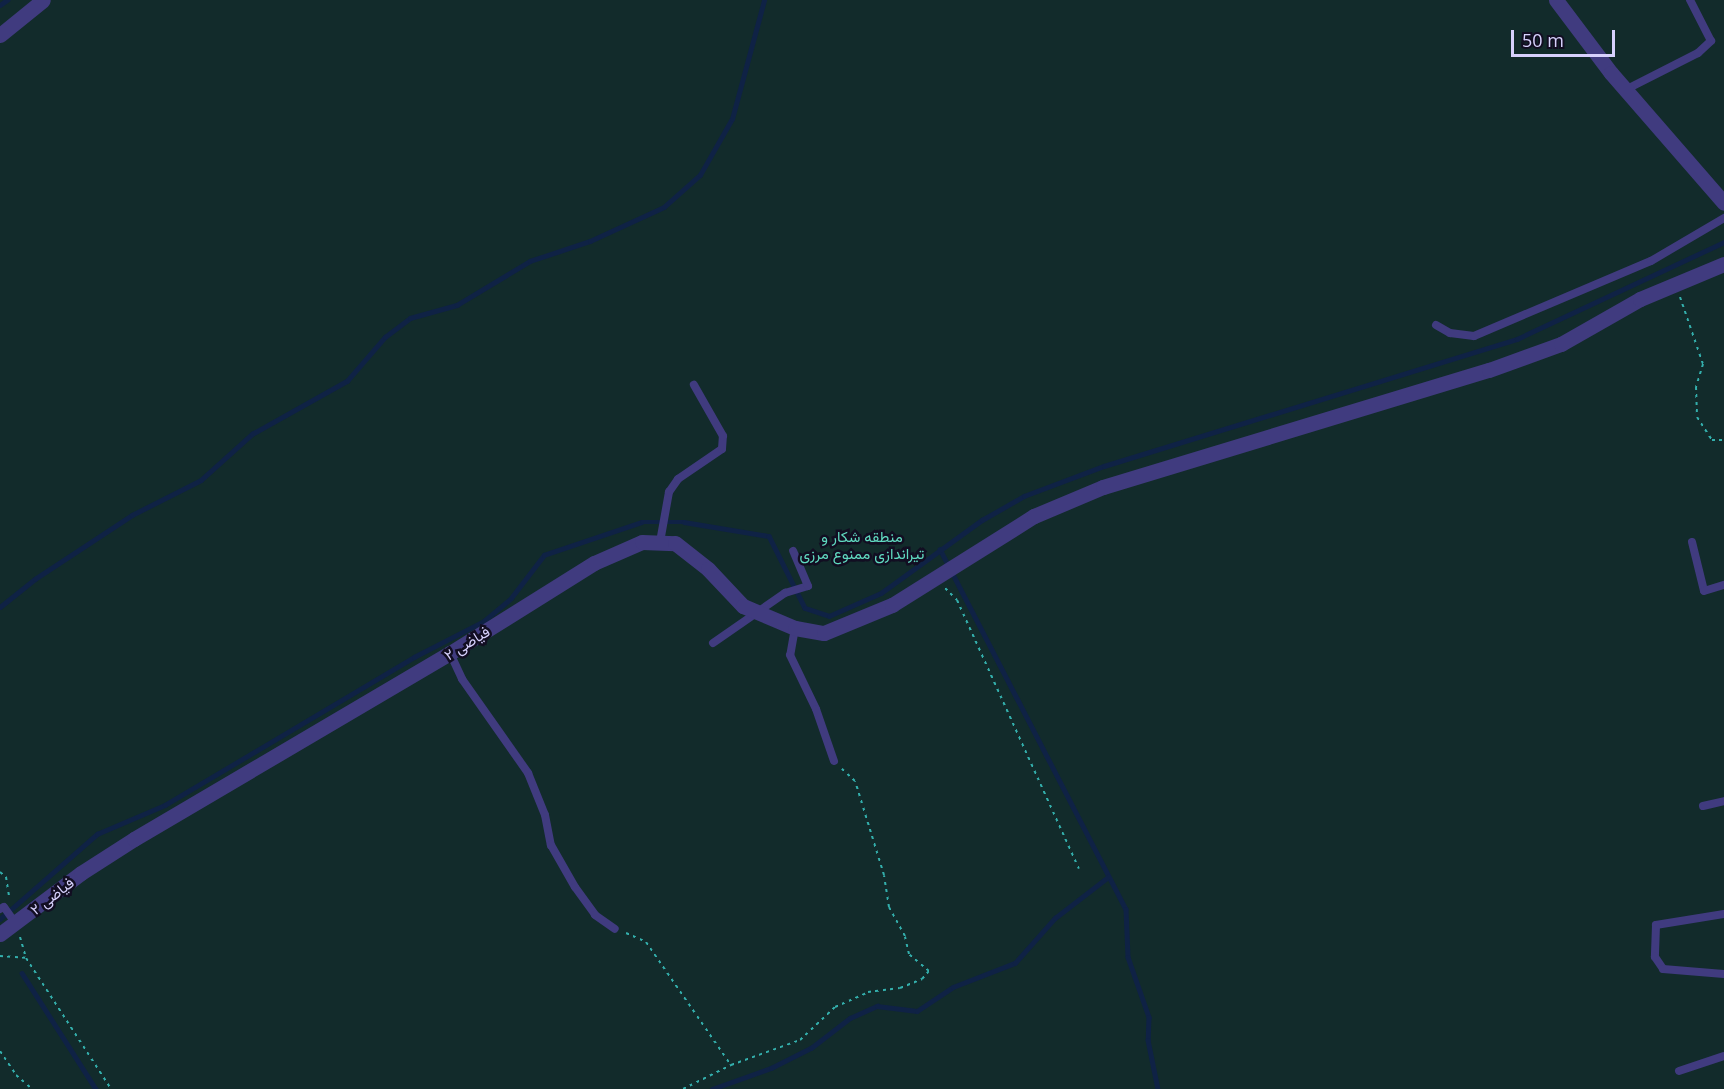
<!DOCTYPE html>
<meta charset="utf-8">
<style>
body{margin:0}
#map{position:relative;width:1724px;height:1089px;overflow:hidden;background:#120e22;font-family:"Open Sans",Vazirmatn,sans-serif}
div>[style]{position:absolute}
.green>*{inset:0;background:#122b2b;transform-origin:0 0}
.stream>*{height:4.5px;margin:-2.25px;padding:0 2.25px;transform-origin:2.25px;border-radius:2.25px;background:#0f2245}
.path>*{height:2px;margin-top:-1px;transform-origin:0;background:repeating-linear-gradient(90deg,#33afac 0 3px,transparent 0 7.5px)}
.service>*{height:8px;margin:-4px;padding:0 4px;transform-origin:4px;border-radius:4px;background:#403b7f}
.minor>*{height:15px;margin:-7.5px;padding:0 7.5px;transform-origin:7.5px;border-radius:7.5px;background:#403b7f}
span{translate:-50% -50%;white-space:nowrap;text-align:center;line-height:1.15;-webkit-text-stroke:5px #120e22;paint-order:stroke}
.park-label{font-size:15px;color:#60dac0}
.street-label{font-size:15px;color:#d7d1fd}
.scale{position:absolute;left:1511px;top:30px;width:104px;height:27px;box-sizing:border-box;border:3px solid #d7d1fd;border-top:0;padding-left:8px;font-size:18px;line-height:21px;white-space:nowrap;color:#d7d1fd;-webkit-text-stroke:4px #120e22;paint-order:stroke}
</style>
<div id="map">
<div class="green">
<div style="left:0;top:0;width:1724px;height:1089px"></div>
</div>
<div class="stream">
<div style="left:0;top:5px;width:9px;rotate:-36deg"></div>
<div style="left:940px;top:549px;width:405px;rotate:62.7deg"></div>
<div style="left:1126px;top:909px;width:48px;rotate:87.6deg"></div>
<div style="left:1128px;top:957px;width:64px;rotate:70.7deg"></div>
<div style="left:1149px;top:1017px;width:23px;rotate:92deg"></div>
<div style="left:1148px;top:1040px;width:50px;rotate:78.5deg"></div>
<div style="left:0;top:607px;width:45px;rotate:-38.7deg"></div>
<div style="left:35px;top:579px;width:116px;rotate:-33.4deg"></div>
<div style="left:132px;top:515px;width:77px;rotate:-26.9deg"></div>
<div style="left:201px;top:480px;width:69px;rotate:-42deg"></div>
<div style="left:252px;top:434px;width:109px;rotate:-29.2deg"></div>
<div style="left:347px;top:381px;width:58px;rotate:-49.2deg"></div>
<div style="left:385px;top:337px;width:31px;rotate:-37deg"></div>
<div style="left:410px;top:318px;width:49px;rotate:-15.5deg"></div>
<div style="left:457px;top:305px;width:85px;rotate:-31.1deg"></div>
<div style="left:530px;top:261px;width:63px;rotate:-18.4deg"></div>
<div style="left:590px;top:241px;width:81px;rotate:-24.7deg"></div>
<div style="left:664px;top:207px;width:48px;rotate:-41.6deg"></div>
<div style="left:700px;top:175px;width:64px;rotate:-60.3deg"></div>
<div style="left:732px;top:119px;width:123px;rotate:-74.9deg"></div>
<div style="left:0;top:919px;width:129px;rotate:-41.2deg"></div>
<div style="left:97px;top:834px;width:74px;rotate:-23.1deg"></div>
<div style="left:165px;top:805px;width:290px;rotate:-30.7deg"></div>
<div style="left:414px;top:657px;width:79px;rotate:-27.2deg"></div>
<div style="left:484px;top:621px;width:35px;rotate:-40deg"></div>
<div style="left:511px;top:598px;width:54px;rotate:-52.5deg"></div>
<div style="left:544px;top:555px;width:103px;rotate:-18.6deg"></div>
<div style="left:642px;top:522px;width:42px"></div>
<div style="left:684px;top:522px;width:86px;rotate:9.4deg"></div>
<div style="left:769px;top:536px;width:80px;rotate:63.4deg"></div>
<div style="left:805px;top:608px;width:25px;rotate:18deg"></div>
<div style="left:829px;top:616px;width:57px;rotate:-23.9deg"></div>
<div style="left:881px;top:593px;width:125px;rotate:-35.9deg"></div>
<div style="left:982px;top:520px;width:48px;rotate:-29.7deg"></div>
<div style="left:1024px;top:496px;width:85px;rotate:-20.6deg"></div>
<div style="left:1104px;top:466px;width:432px;rotate:-17.1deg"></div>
<div style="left:1517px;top:339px;width:229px;rotate:-25.1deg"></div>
<div style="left:22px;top:973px;width:138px;rotate:57.5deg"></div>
<div style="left:712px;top:1089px;width:63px;rotate:-19.6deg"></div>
<div style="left:771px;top:1068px;width:45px;rotate:-26.6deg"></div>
<div style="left:811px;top:1048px;width:49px;rotate:-37.6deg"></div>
<div style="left:850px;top:1018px;width:30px;rotate:-24deg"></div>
<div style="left:877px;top:1006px;width:40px;rotate:7.1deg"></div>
<div style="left:917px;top:1011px;width:43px;rotate:-33.7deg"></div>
<div style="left:953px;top:987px;width:66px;rotate:-21.2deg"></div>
<div style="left:1015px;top:963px;width:60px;rotate:-48.4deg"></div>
<div style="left:1055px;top:918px;width:67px;rotate:-37.7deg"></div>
</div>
<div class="path">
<div style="left:1680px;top:297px;width:71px;rotate:71.1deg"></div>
<div style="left:1703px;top:364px;width:24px;rotate:107deg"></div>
<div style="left:1696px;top:387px;width:30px;rotate:88deg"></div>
<div style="left:1697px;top:417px;width:27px;rotate:57deg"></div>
<div style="left:1712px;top:440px;width:12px"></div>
<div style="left:945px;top:588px;width:17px;rotate:45deg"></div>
<div style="left:957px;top:600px;width:295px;rotate:65.6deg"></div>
<div style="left:0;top:872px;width:8px;rotate:40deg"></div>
<div style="left:6px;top:877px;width:20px;rotate:81deg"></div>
<div style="left:626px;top:933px;width:22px;rotate:24deg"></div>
<div style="left:646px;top:942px;width:150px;rotate:55.4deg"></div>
<div style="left:20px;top:937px;width:22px;rotate:74deg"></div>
<div style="left:0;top:956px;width:26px;rotate:4deg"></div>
<div style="left:26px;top:958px;width:156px;rotate:57deg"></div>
<div style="left:0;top:1051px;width:29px;rotate:56deg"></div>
<div style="left:16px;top:1075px;width:21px;rotate:41deg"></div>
<div style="left:683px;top:1089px;width:54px;rotate:-26.6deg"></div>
<div style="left:731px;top:1065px;width:73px;rotate:-19.9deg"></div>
<div style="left:800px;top:1040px;width:48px;rotate:-43.3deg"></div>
<div style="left:835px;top:1007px;width:36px;rotate:-24deg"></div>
<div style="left:868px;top:992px;width:32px;rotate:-7deg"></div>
<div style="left:900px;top:988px;width:24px;rotate:-22deg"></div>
<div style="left:922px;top:979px;width:11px;rotate:-49deg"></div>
<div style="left:929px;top:971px;width:26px;rotate:-140deg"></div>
<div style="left:909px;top:954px;width:18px;rotate:-103deg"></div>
<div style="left:905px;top:936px;width:33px;rotate:-119deg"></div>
<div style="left:889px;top:907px;width:32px;rotate:-99deg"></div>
<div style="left:884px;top:875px;width:98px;rotate:-107.1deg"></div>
<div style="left:855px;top:781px;width:18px;rotate:-137deg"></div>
</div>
<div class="service">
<div style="left:1625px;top:90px;width:82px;rotate:-26.9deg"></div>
<div style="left:1698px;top:53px;width:18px;rotate:-43deg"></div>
<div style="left:1711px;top:41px;width:46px;rotate:-117.1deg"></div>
<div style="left:1436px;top:325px;width:16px;rotate:30deg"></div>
<div style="left:1450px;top:333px;width:24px;rotate:7deg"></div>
<div style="left:1474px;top:336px;width:192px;rotate:-23deg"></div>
<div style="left:1651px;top:261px;width:85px;rotate:-30.5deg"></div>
<div style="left:660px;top:542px;width:51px;rotate:-79.8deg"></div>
<div style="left:669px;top:492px;width:16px;rotate:-55deg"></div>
<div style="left:678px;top:479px;width:53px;rotate:-34.3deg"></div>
<div style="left:722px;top:449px;width:13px;rotate:-86deg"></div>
<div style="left:723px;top:436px;width:59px;rotate:-119.6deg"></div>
<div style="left:1692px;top:542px;width:50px;rotate:76.2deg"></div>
<div style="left:1704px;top:591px;width:21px;rotate:-17deg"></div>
<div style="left:795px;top:628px;width:27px;rotate:100deg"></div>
<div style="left:790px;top:655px;width:60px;rotate:64.3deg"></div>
<div style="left:816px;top:709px;width:55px;rotate:70.9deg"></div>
<div style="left:713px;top:643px;width:88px;rotate:-34.8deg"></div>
<div style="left:785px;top:593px;width:24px;rotate:-17deg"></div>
<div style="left:808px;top:586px;width:38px;rotate:-113deg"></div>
<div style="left:450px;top:653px;width:29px;rotate:65deg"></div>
<div style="left:462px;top:679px;width:115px;rotate:54.9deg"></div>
<div style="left:528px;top:773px;width:45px;rotate:68deg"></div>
<div style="left:545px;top:815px;width:31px;rotate:79deg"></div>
<div style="left:551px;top:845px;width:48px;rotate:60.3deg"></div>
<div style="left:575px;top:887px;width:34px;rotate:54deg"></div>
<div style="left:595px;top:915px;width:24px;rotate:35deg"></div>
<div style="left:1703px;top:806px;width:22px;rotate:-13deg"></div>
<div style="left:0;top:909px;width:4px;rotate:-27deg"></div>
<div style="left:4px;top:907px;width:19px;rotate:55deg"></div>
<div style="left:1724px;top:914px;width:69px;rotate:170.8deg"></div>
<div style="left:1656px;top:925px;width:32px;rotate:92deg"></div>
<div style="left:1655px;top:957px;width:14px;rotate:56deg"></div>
<div style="left:1663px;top:969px;width:61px;rotate:4.7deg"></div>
<div style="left:1679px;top:1071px;width:47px;rotate:-18.4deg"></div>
</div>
<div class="minor">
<div style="left:1556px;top:0;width:91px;rotate:53deg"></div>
<div style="left:1611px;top:73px;width:172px;rotate:49deg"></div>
<div style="left:0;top:35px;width:55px;rotate:-39.1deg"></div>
<div style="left:0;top:934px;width:101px;rotate:-37deg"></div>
<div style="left:81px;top:873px;width:63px;rotate:-32.7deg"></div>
<div style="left:134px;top:839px;width:367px;rotate:-30.5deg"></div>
<div style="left:450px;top:653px;width:170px;rotate:-32deg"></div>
<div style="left:594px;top:563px;width:52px;rotate:-23.6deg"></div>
<div style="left:642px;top:542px;width:33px;rotate:2deg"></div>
<div style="left:675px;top:543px;width:42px;rotate:38.2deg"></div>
<div style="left:708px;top:569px;width:51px;rotate:46.6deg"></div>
<div style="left:743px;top:606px;width:56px;rotate:22.9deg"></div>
<div style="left:795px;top:628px;width:29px;rotate:10deg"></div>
<div style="left:824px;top:633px;width:74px;rotate:-22.4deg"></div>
<div style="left:892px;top:605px;width:168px;rotate:-32.1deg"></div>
<div style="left:1034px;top:516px;width:75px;rotate:-22.8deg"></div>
<div style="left:1103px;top:487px;width:403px;rotate:-16.9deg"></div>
<div style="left:1489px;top:370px;width:77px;rotate:-19.9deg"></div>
<div style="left:1561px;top:344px;width:91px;rotate:-29.7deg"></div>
<div style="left:1640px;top:299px;width:91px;rotate:-22.6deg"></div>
</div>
<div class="park-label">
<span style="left:862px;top:545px">منطقه شکار و<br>تیراندازی ممنوع مرزی</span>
</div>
<div class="street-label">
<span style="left:467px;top:643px;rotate:-32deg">فیاضی ۲</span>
<span style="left:52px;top:896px;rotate:-38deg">فیاضی ۲</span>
</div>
<div class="scale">50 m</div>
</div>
